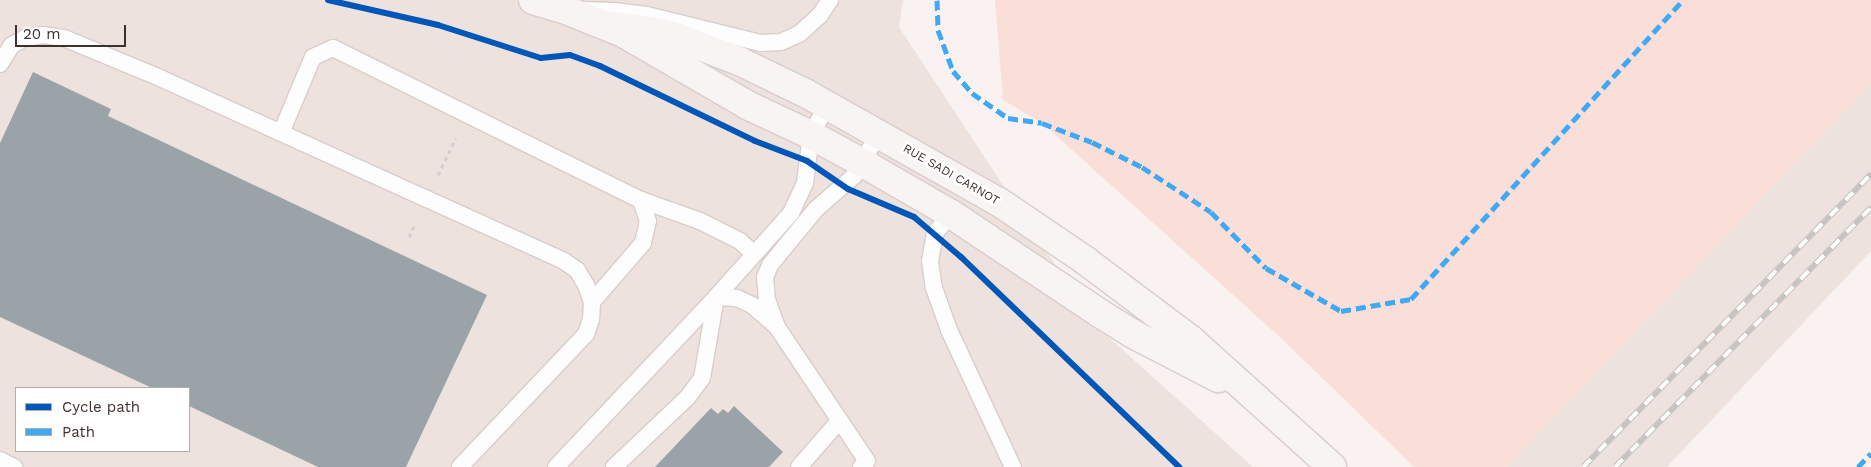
<!DOCTYPE html>
<style>
body{margin:0}
#map{position:relative;width:1871px;height:467px;overflow:hidden;background:#f9f2f0;font-family:"Work Sans",sans-serif}
div>[style]{position:absolute}
.built>*{inset:0;background:#eee2de}
.green>*{inset:0;background:#f9dfd8}
.building>*{inset:0;background:#9aa4a8}
.path>*{height:3px;margin-top:-1.5px;transform-origin:0;background:repeating-linear-gradient(90deg,#d5d0cf 0 4px,transparent 0 8px)}
.roads{filter:drop-shadow(1px 0 #d8cdcb) drop-shadow(-1px 0 #d8cdcb) drop-shadow(0 1px #d8cdcb) drop-shadow(0 -1px #d8cdcb)}
.service>*{height:16px;margin:-8px;padding:0 8px;transform-origin:8px;border-radius:8px;background:#fefdfd}
.secondary>*{height:28px;margin:-14px;padding:0 14px;transform-origin:14px;border-radius:14px;background:#f8f4f3}
.rail>*{height:5.5px;margin-top:-2.75px;transform-origin:0;background:repeating-linear-gradient(90deg,#fff 0 11px,#c6c4c3 0 22px);box-sizing:border-box;border-block:1px solid #c6c4c3}
.quiet>*{height:5px;margin-top:-2.5px;transform-origin:0;background:repeating-linear-gradient(90deg,#3fa9f5 0 10px,transparent 0 15px)}
.cycleway>*{height:6px;margin:-3px;padding:0 3px;transform-origin:3px;border-radius:3px;background:#0057b8}
span{translate:-50% -50%;white-space:nowrap;text-align:center;line-height:1.15;-webkit-text-stroke:5px #fff;paint-order:stroke}
.street-label{font-size:12px;color:#3d312e}
.legend{position:absolute;left:15px;top:387px;width:175px;height:65px;box-sizing:border-box;background:#fff;border:1px solid #b1adab;margin:0;padding:6px 9px;list-style:none;font-size:15px;color:#3d312e}
.legend li{display:flex;align-items:center;gap:10px;height:25px}
.legend b{width:25px;border:1px solid #b1adab}
.scale{position:absolute;left:15px;top:25px;width:111px;height:22px;box-sizing:border-box;border:2px solid #3d312e;border-top:0;padding-left:6px;font-size:15px;line-height:18px;white-space:nowrap;color:#3d312e;-webkit-text-stroke:4px #fff;paint-order:stroke}
</style>
<div id="map">
<div class="built">
<div style="clip-path:polygon(evenodd,0 0,903px 0,899px 27px,1095px 325px,1253px 467px,0 467px,0 0,16px 388px,189px 388px,189px 451px,16px 451px,16px 388px)"></div>
<div style="clip-path:polygon(1871px 83px,1871px 251px,1667px 467px,1506px 467px)"></div>
</div>
<div class="green">
<div style="clip-path:polygon(995px 0,1871px 0,1871px 83px,1506px 467px,1414px 467px,1282px 339px,1042px 123px,1003px 100px)"></div>
</div>
<div class="building">
<div style="clip-path:polygon(33px 72px,111px 109px,108px 116px,487px 295px,406px 467px,318px 467px,189px 406px,189px 388px,152px 388px,0 317px,0 143px)"></div>
<div style="clip-path:polygon(734px 406px,783px 452px,769px 467px,655px 467px,711px 408px,718px 414px,723px 409px,728px 413px)"></div>
</div>
<div class="path">
<div style="left:438px;top:175px;width:41px;rotate:-64.1deg"></div>
<div style="left:409px;top:237px;width:14px;rotate:-65deg"></div>
</div>
<div class="roads">
<div class="service">
<div style="left:582px;top:10px;width:32px;rotate:2deg"></div>
<div style="left:614px;top:11px;width:33px;rotate:7deg"></div>
<div style="left:647px;top:15px;width:117px;rotate:13.8deg"></div>
<div style="left:761px;top:43px;width:20px;rotate:-3deg"></div>
<div style="left:781px;top:42px;width:20px;rotate:-24deg"></div>
<div style="left:799px;top:34px;width:28px;rotate:-42deg"></div>
<div style="left:820px;top:15px;width:18px;rotate:-56deg"></div>
<div style="left:0;top:64px;width:22px;rotate:-58deg"></div>
<div style="left:12px;top:45px;width:15px;rotate:-28deg"></div>
<div style="left:25px;top:38px;width:18px;rotate:-9deg"></div>
<div style="left:43px;top:35px;width:21px;rotate:8deg"></div>
<div style="left:64px;top:38px;width:104px;rotate:22.6deg"></div>
<div style="left:160px;top:78px;width:293px;rotate:24.4deg"></div>
<div style="left:427px;top:199px;width:150px;rotate:24.3deg"></div>
<div style="left:564px;top:261px;width:16px;rotate:35deg"></div>
<div style="left:577px;top:270px;width:17px;rotate:59deg"></div>
<div style="left:586px;top:285px;width:18px;rotate:71deg"></div>
<div style="left:592px;top:302px;width:17px;rotate:93deg"></div>
<div style="left:591px;top:319px;width:16px;rotate:108deg"></div>
<div style="left:586px;top:334px;width:183px;rotate:133.5deg"></div>
<div style="left:281px;top:133px;width:82px;rotate:-67.2deg"></div>
<div style="left:313px;top:57px;width:22px;rotate:-24deg"></div>
<div style="left:333px;top:48px;width:343px;rotate:26.3deg"></div>
<div style="left:641px;top:200px;width:22px;rotate:72deg"></div>
<div style="left:648px;top:221px;width:23px;rotate:103deg"></div>
<div style="left:643px;top:243px;width:78px;rotate:130.8deg"></div>
<div style="left:641px;top:200px;width:63px;rotate:19.6deg"></div>
<div style="left:700px;top:221px;width:45px;rotate:26.6deg"></div>
<div style="left:740px;top:241px;width:19px;rotate:43deg"></div>
<div style="left:951px;top:214px;width:25px;rotate:130deg"></div>
<div style="left:935px;top:233px;width:28px;rotate:100deg"></div>
<div style="left:930px;top:261px;width:27px;rotate:82deg"></div>
<div style="left:934px;top:288px;width:45px;rotate:70.3deg"></div>
<div style="left:949px;top:330px;width:151px;rotate:65deg"></div>
<div style="left:716px;top:297px;width:21px;rotate:3deg"></div>
<div style="left:737px;top:298px;width:17px;rotate:25deg"></div>
<div style="left:752px;top:305px;width:32px;rotate:41deg"></div>
<div style="left:0;top:460px;width:16px;rotate:27deg"></div>
<div style="left:556px;top:467px;width:233px;rotate:-46.7deg"></div>
<div style="left:716px;top:297px;width:113px;rotate:-48.2deg"></div>
<div style="left:791px;top:213px;width:33px;rotate:-65deg"></div>
<div style="left:805px;top:183px;width:48px;rotate:-82.9deg"></div>
<div style="left:811px;top:135px;width:34px;rotate:-62deg"></div>
<div style="left:614px;top:467px;width:100px;rotate:-43.4deg"></div>
<div style="left:687px;top:398px;width:25px;rotate:-53deg"></div>
<div style="left:702px;top:378px;width:82px;rotate:-80.2deg"></div>
<div style="left:799px;top:467px;width:62px;rotate:-48.9deg"></div>
<div style="left:861px;top:467px;width:8px;rotate:-45deg"></div>
<div style="left:867px;top:461px;width:161px;rotate:-123.9deg"></div>
<div style="left:777px;top:327px;width:29px;rotate:-110deg"></div>
<div style="left:767px;top:300px;width:23px;rotate:-95deg"></div>
<div style="left:765px;top:277px;width:13px;rotate:-67deg"></div>
<div style="left:770px;top:265px;width:72px;rotate:-50.6deg"></div>
<div style="left:816px;top:209px;width:50px;rotate:-41deg"></div>
<div style="left:854px;top:176px;width:50px;rotate:-59.8deg"></div>
</div>
<div class="secondary">
<div style="left:533px;top:0;width:34px;rotate:17deg"></div>
<div style="left:566px;top:10px;width:61px;rotate:22deg"></div>
<div style="left:623px;top:33px;width:143px;rotate:30.1deg"></div>
<div style="left:747px;top:105px;width:71px;rotate:25.1deg"></div>
<div style="left:811px;top:135px;width:65px;rotate:28.5deg"></div>
<div style="left:868px;top:166px;width:96px;rotate:30deg"></div>
<div style="left:951px;top:214px;width:180px;rotate:33.7deg"></div>
<div style="left:1101px;top:314px;width:38px;rotate:32deg"></div>
<div style="left:1133px;top:334px;width:96px;rotate:27.4deg"></div>
<div style="left:606px;top:25px;width:46px;rotate:7.4deg"></div>
<div style="left:652px;top:31px;width:22px;rotate:13deg"></div>
<div style="left:673px;top:36px;width:71px;rotate:20.7deg"></div>
<div style="left:739px;top:61px;width:76px;rotate:25.9deg"></div>
<div style="left:807px;top:94px;width:220px;rotate:29.4deg"></div>
<div style="left:999px;top:202px;width:105px;rotate:34.1deg"></div>
<div style="left:1086px;top:261px;width:130px;rotate:36.9deg"></div>
<div style="left:1190px;top:339px;width:191px;rotate:42deg"></div>
</div>
</div>
<div class="rail">
<div style="left:1583px;top:467px;width:411px;rotate:-45.5deg"></div>
<div style="left:1615px;top:467px;width:365px;rotate:-45.4deg"></div>
</div>
<div class="quiet">
<div style="left:937px;top:0;width:30px;rotate:88deg"></div>
<div style="left:938px;top:30px;width:44px;rotate:69.9deg"></div>
<div style="left:953px;top:71px;width:29px;rotate:49deg"></div>
<div style="left:972px;top:93px;width:44px;rotate:34.8deg"></div>
<div style="left:1008px;top:118px;width:34px;rotate:8deg"></div>
<div style="left:1042px;top:123px;width:53px;rotate:20.8deg"></div>
<div style="left:1092px;top:142px;width:56px;rotate:26.6deg"></div>
<div style="left:1142px;top:167px;width:82px;rotate:33.1deg"></div>
<div style="left:1211px;top:212px;width:78px;rotate:45.5deg"></div>
<div style="left:1266px;top:268px;width:86px;rotate:29.8deg"></div>
<div style="left:1341px;top:311px;width:71px;rotate:-9.7deg"></div>
<div style="left:1411px;top:299px;width:404px;rotate:-47.7deg"></div>
<div style="left:1858px;top:467px;width:19px;rotate:-47deg"></div>
</div>
<div class="cycleway">
<div style="left:328px;top:0;width:113px;rotate:12.8deg"></div>
<div style="left:438px;top:25px;width:108px;rotate:17.8deg"></div>
<div style="left:541px;top:58px;width:29px;rotate:-6deg"></div>
<div style="left:570px;top:55px;width:32px;rotate:20deg"></div>
<div style="left:600px;top:66px;width:172px;rotate:25.8deg"></div>
<div style="left:755px;top:141px;width:56px;rotate:21deg"></div>
<div style="left:807px;top:161px;width:50px;rotate:34.3deg"></div>
<div style="left:848px;top:189px;width:72px;rotate:23deg"></div>
<div style="left:914px;top:217px;width:62px;rotate:40.4deg"></div>
<div style="left:961px;top:257px;width:303px;rotate:43.9deg"></div>
</div>
<div class="street-label">
<span style="left:951px;top:175px;rotate:30deg">RUE SADI CARNOT</span>
</div>
<ul class="legend">
<li><b style="height:6px;background:#0057b8"></b>Cycle path</li>
<li><b style="height:6px;background:#3fa9f5"></b>Path</li>
</ul>
<div class="scale">20 m</div>
</div>
